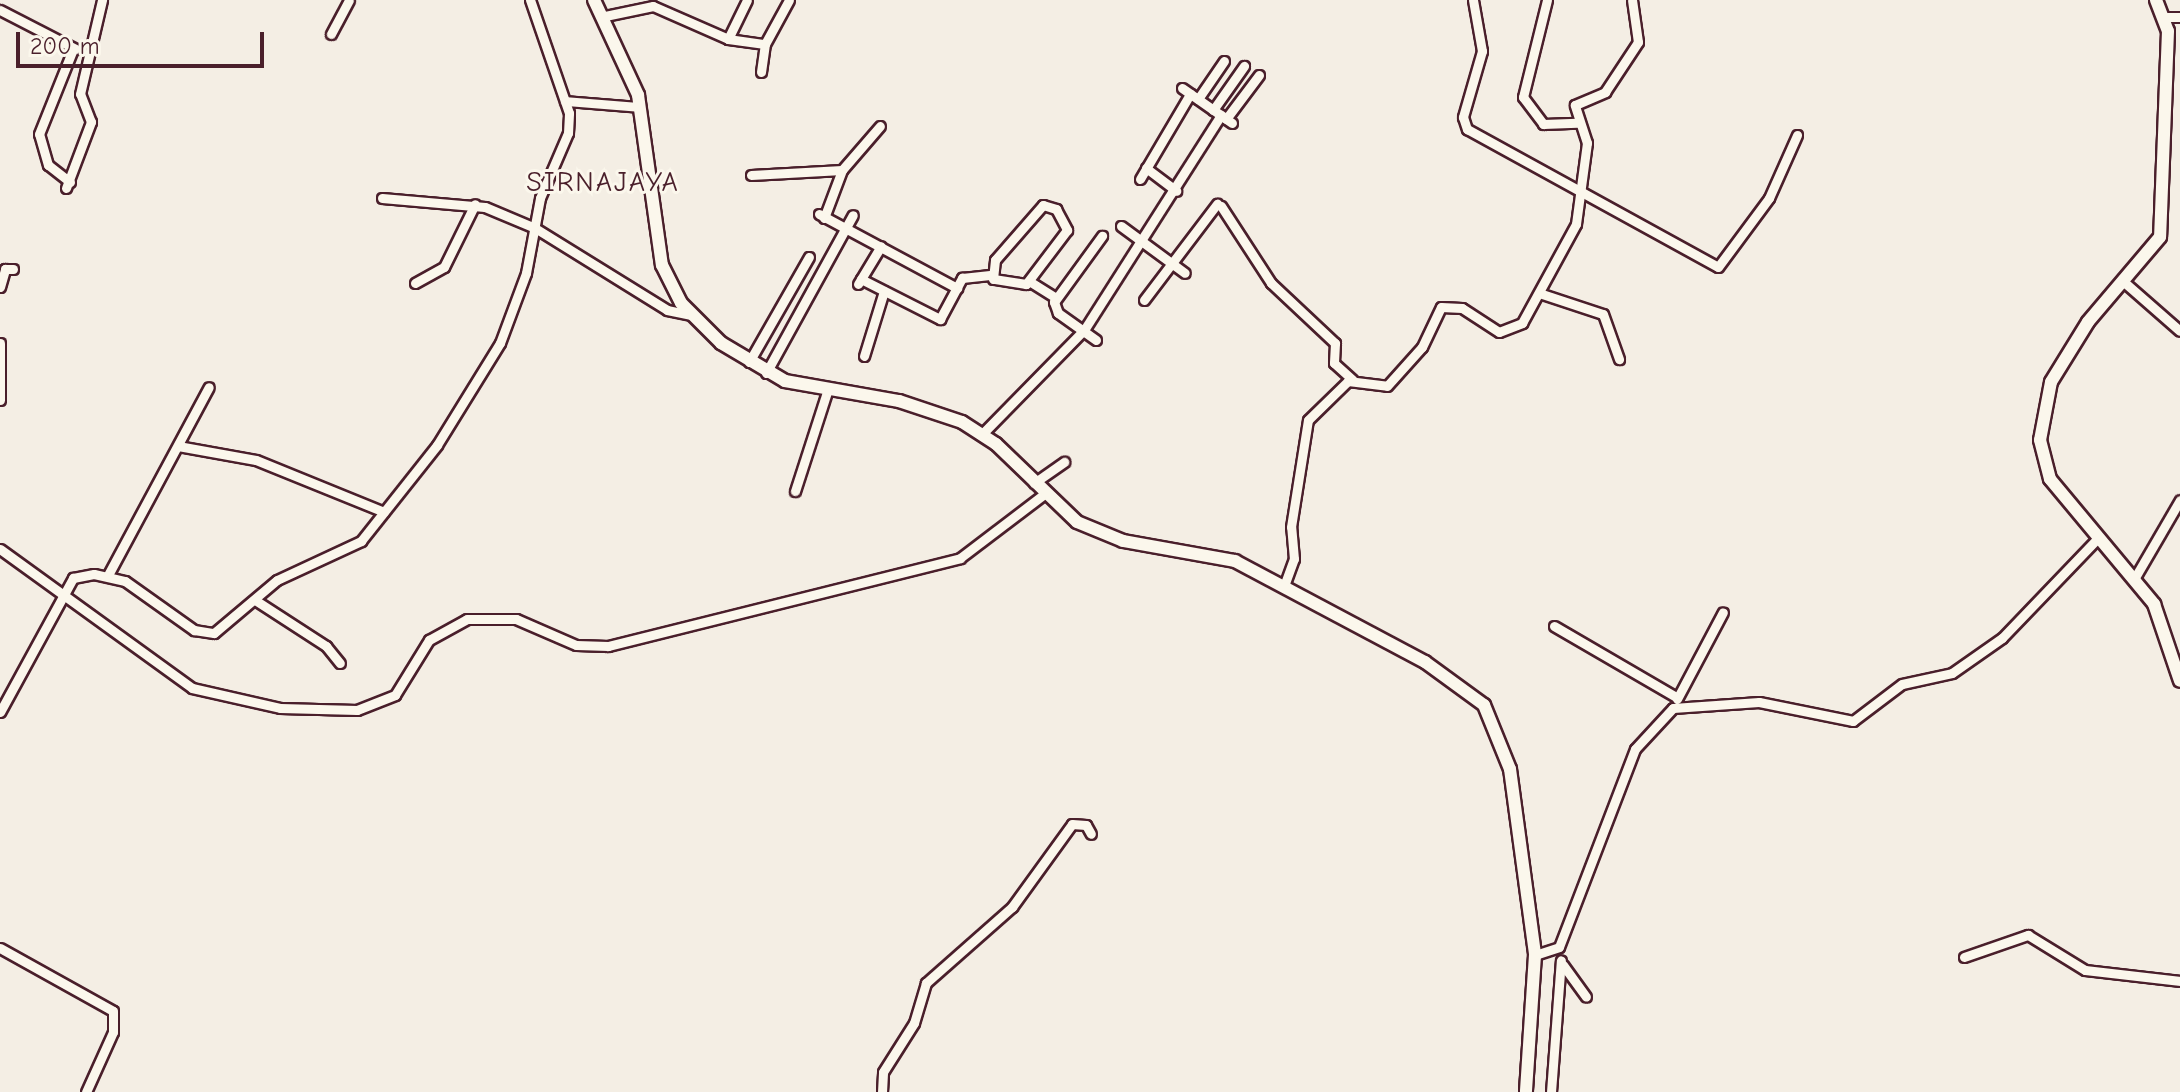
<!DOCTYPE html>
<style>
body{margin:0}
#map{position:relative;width:2180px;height:1092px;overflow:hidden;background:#f4eee4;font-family:"Comic Neue",sans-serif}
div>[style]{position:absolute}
.roads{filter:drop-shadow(2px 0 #4a1f2b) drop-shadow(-2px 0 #4a1f2b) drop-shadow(0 2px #4a1f2b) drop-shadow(0 -2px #4a1f2b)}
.street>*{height:9px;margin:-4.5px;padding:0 4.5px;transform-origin:4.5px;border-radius:4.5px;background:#fbf7ec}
.secondary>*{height:12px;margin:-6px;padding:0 6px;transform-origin:6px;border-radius:6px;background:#fbf7ec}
span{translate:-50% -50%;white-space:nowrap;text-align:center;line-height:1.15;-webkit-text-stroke:6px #fbf7ec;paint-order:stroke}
.quarter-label{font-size:28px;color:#4a1f2b;letter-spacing:2px}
.scale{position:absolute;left:16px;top:32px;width:248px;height:36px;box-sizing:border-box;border:4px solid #4a1f2b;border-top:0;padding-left:10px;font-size:24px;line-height:28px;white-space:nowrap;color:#4a1f2b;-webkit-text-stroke:6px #fbf7ec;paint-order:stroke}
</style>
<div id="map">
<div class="roads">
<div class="street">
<div style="left:1473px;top:0;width:52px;rotate:80deg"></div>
<div style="left:1482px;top:51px;width:69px;rotate:106.1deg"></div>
<div style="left:1463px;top:117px;width:13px;rotate:72deg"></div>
<div style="left:1467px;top:129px;width:286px;rotate:28.8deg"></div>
<div style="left:1718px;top:267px;width:86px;rotate:-53.5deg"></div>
<div style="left:1769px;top:198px;width:69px;rotate:-66deg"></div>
<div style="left:1547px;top:0;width:100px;rotate:103.9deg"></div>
<div style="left:1523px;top:97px;width:34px;rotate:53deg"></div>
<div style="left:1543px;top:124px;width:34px;rotate:-2deg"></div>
<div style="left:0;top:10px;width:85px;rotate:27.2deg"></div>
<div style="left:605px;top:16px;width:49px;rotate:-11.8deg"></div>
<div style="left:653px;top:6px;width:82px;rotate:23.7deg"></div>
<div style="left:728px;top:39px;width:43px;rotate:-64deg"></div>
<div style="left:2167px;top:17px;width:13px"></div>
<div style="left:331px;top:34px;width:38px;rotate:-62deg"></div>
<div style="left:728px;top:39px;width:37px;rotate:8deg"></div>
<div style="left:761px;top:72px;width:28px;rotate:-82deg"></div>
<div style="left:765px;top:44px;width:50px;rotate:-61.4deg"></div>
<div style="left:1182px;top:88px;width:61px;rotate:35deg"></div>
<div style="left:1198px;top:99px;width:46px;rotate:-55.6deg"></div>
<div style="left:565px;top:101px;width:75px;rotate:4.6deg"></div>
<div style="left:1213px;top:110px;width:54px;rotate:-54.8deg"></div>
<div style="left:1226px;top:119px;width:55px;rotate:-53.1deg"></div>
<div style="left:1146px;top:168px;width:38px;rotate:37deg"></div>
<div style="left:751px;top:175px;width:91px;rotate:-3.1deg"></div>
<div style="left:842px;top:170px;width:58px;rotate:-49.2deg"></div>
<div style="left:1140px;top:179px;width:99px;rotate:-59.5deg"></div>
<div style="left:70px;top:182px;width:28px;rotate:-142deg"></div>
<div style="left:48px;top:165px;width:32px;rotate:-106deg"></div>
<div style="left:39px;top:134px;width:92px;rotate:-68.2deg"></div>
<div style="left:66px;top:188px;width:71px;rotate:-69.3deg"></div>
<div style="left:91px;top:122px;width:30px;rotate:-111deg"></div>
<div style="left:80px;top:94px;width:97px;rotate:-76.8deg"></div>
<div style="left:382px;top:198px;width:103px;rotate:5deg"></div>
<div style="left:485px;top:207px;width:54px;rotate:22.8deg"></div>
<div style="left:535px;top:228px;width:155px;rotate:31.8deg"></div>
<div style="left:667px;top:310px;width:25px;rotate:12deg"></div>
<div style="left:1043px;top:205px;width:14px;rotate:17deg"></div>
<div style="left:1056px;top:209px;width:24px;rotate:62deg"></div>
<div style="left:1067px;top:230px;width:68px;rotate:127.2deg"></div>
<div style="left:1026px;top:284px;width:33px;rotate:-171deg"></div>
<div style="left:993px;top:279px;width:19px;rotate:-84deg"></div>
<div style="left:995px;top:260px;width:73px;rotate:-48.9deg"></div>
<div style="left:1221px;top:206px;width:92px;rotate:57deg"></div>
<div style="left:1271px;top:283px;width:88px;rotate:43.2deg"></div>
<div style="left:1335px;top:343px;width:20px;rotate:93deg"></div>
<div style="left:1334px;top:363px;width:25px;rotate:42deg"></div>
<div style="left:819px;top:214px;width:157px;rotate:28.2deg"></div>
<div style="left:824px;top:218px;width:51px;rotate:-69.4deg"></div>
<div style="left:1121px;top:226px;width:79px;rotate:36.3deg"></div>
<div style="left:861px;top:279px;width:89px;rotate:26.9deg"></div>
<div style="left:940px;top:319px;width:47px;rotate:-61.8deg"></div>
<div style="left:962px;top:278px;width:28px;rotate:-6deg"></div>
<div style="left:1029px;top:281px;width:32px;rotate:32deg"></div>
<div style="left:2124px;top:282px;width:74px;rotate:41.2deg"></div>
<div style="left:415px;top:283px;width:33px;rotate:-29deg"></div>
<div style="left:444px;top:267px;width:70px;rotate:-63.8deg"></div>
<div style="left:858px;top:284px;width:44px;rotate:-58.8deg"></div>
<div style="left:0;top:287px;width:19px;rotate:-74deg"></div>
<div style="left:5px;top:269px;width:8px"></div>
<div style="left:1539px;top:293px;width:67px;rotate:18.2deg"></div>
<div style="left:1603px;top:314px;width:48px;rotate:70.4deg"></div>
<div style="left:1144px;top:300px;width:121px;rotate:-52.8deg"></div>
<div style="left:1096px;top:340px;width:47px;rotate:-144.6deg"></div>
<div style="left:1058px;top:313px;width:12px;rotate:-110deg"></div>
<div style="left:1054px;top:302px;width:82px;rotate:-54deg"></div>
<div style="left:0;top:343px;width:57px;rotate:90deg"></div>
<div style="left:864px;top:356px;width:68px;rotate:-72.9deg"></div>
<div style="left:749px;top:362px;width:121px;rotate:-60.3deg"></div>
<div style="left:766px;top:373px;width:180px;rotate:-61.2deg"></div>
<div style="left:983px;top:433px;width:144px;rotate:-45.6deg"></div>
<div style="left:1084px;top:330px;width:255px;rotate:-57.5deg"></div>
<div style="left:178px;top:446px;width:79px;rotate:10.2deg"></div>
<div style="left:256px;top:460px;width:138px;rotate:22.1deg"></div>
<div style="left:1034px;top:483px;width:37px;rotate:-35deg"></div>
<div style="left:795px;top:491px;width:107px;rotate:-72.1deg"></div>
<div style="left:0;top:549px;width:237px;rotate:35.9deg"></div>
<div style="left:192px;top:688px;width:90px;rotate:12.8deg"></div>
<div style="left:280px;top:708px;width:77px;rotate:1.5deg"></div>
<div style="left:357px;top:710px;width:41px;rotate:-21.5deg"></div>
<div style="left:395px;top:695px;width:65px;rotate:-58.3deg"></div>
<div style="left:429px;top:640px;width:43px;rotate:-28.9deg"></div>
<div style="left:467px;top:619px;width:49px"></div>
<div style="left:516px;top:619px;width:65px;rotate:23.4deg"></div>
<div style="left:576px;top:645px;width:32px;rotate:2deg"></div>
<div style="left:608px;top:646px;width:363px;rotate:-14deg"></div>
<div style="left:960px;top:558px;width:104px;rotate:-37.2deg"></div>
<div style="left:108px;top:575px;width:213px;rotate:-61.8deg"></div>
<div style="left:2134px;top:579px;width:91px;rotate:-59.8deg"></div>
<div style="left:1284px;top:586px;width:29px;rotate:-70deg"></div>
<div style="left:1294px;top:559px;width:32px;rotate:-95deg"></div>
<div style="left:1291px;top:527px;width:108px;rotate:-81deg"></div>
<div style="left:1308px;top:420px;width:56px;rotate:-44.3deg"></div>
<div style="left:1348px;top:381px;width:39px;rotate:7deg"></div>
<div style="left:1387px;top:386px;width:52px;rotate:-48.1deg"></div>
<div style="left:1422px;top:347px;width:44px;rotate:-64.6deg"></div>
<div style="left:1441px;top:307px;width:21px;rotate:3deg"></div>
<div style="left:1462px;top:308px;width:44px;rotate:33deg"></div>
<div style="left:1499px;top:332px;width:25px;rotate:-21deg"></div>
<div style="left:1522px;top:323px;width:113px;rotate:-61.4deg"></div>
<div style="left:1576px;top:224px;width:82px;rotate:-82.3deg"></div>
<div style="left:1587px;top:143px;width:40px;rotate:-108deg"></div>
<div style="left:1575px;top:105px;width:33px;rotate:-23deg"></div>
<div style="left:1605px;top:92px;width:60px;rotate:-56.6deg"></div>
<div style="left:1638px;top:42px;width:42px;rotate:-98.1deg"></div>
<div style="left:255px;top:600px;width:85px;rotate:32.9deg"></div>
<div style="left:326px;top:646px;width:22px;rotate:51deg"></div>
<div style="left:1554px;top:626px;width:141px;rotate:30.2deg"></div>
<div style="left:1677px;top:699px;width:98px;rotate:-62.1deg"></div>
<div style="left:0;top:712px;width:153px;rotate:-61.4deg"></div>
<div style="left:73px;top:578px;width:21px;rotate:-11deg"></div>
<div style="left:94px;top:574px;width:32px;rotate:13deg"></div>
<div style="left:125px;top:581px;width:85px;rotate:35.4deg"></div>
<div style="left:194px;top:630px;width:20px;rotate:9deg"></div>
<div style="left:214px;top:633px;width:82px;rotate:-40.1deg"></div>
<div style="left:277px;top:580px;width:93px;rotate:-24.9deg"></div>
<div style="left:361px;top:541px;width:122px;rotate:-51.6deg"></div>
<div style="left:437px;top:445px;width:120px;rotate:-58.3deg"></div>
<div style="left:500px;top:343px;width:75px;rotate:-69.6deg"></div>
<div style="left:526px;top:273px;width:76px;rotate:-79.4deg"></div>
<div style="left:540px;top:198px;width:71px;rotate:-66.7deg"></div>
<div style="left:568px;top:133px;width:20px;rotate:-87deg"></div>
<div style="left:569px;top:113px;width:120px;rotate:-109deg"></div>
<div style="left:0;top:948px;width:129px;rotate:29.1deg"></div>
<div style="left:113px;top:1011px;width:21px;rotate:90deg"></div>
<div style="left:113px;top:1032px;width:66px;rotate:114.2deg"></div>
<div style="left:1535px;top:955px;width:25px;rotate:-18deg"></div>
<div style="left:1559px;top:947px;width:212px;rotate:-69deg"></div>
<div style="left:1635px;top:749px;width:56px;rotate:-47.2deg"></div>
<div style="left:1673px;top:708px;width:86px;rotate:-4deg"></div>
<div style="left:1759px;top:702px;width:96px;rotate:11.4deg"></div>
<div style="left:1853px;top:721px;width:61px;rotate:-37.1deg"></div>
<div style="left:1902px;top:684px;width:51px;rotate:-12.4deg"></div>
<div style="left:1952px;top:673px;width:61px;rotate:-35deg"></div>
<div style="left:2002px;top:638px;width:136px;rotate:-46.2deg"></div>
<div style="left:1964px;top:957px;width:68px;rotate:-19deg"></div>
<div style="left:2028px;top:935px;width:67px;rotate:31.6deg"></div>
<div style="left:2085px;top:970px;width:96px;rotate:6.6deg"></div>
<div style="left:1563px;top:965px;width:39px;rotate:54deg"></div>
<div style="left:882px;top:1092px;width:20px;rotate:-87deg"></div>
<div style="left:883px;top:1072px;width:58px;rotate:-57.7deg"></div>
<div style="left:914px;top:1023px;width:42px;rotate:-73.3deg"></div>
<div style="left:926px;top:983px;width:115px;rotate:-41.5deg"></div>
<div style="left:1012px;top:907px;width:102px;rotate:-54.1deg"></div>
<div style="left:1072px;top:824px;width:14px;rotate:4deg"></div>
<div style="left:1086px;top:825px;width:10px;rotate:61deg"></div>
<div style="left:1551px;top:1092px;width:132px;rotate:-85.7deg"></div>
</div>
<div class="secondary">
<div style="left:594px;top:0;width:105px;rotate:65.1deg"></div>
<div style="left:638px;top:95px;width:172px;rotate:82deg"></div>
<div style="left:662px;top:265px;width:42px;rotate:63.4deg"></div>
<div style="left:681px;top:303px;width:57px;rotate:45deg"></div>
<div style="left:721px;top:343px;width:74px;rotate:30.7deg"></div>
<div style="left:785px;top:381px;width:116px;rotate:10deg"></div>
<div style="left:899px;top:401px;width:66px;rotate:18.4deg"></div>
<div style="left:962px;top:422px;width:40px;rotate:32.9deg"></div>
<div style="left:996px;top:444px;width:112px;rotate:43.9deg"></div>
<div style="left:1077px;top:522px;width:50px;rotate:22.4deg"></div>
<div style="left:1123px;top:541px;width:114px;rotate:10.1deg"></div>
<div style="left:1235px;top:561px;width:215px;rotate:28deg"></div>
<div style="left:1425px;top:662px;width:73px;rotate:36.1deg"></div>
<div style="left:1484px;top:705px;width:69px;rotate:67.9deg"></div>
<div style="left:1510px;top:769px;width:188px;rotate:82.3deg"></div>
<div style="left:1535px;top:955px;width:137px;rotate:93.8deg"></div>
<div style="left:2156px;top:0;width:33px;rotate:69deg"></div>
<div style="left:2168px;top:31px;width:206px;rotate:92.2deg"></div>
<div style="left:2160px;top:237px;width:111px;rotate:130.3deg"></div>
<div style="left:2088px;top:322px;width:70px;rotate:121.7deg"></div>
<div style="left:2051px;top:382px;width:59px;rotate:100.7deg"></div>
<div style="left:2040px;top:440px;width:40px;rotate:75.6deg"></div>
<div style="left:2050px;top:479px;width:163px;rotate:50.2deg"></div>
<div style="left:2154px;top:604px;width:81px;rotate:71.3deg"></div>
</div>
</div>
<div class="quarter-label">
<span style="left:603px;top:182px">SIRNAJAYA</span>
</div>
<div class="scale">200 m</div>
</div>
